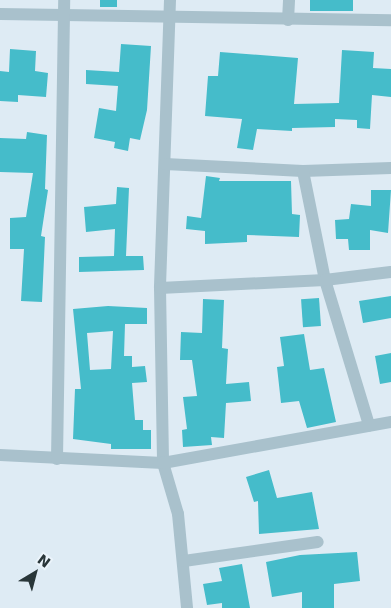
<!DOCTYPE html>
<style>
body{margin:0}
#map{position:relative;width:391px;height:608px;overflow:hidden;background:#deebf4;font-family:"DejaVu Sans",sans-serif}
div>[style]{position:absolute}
.building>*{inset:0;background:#45bcca;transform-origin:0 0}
.minor>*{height:12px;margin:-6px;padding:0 6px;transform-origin:6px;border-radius:6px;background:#a9c1cc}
span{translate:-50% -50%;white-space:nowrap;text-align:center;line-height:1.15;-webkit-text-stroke:4.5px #ebf4fb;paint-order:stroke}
.north{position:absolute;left:10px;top:548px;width:50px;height:50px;-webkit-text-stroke:4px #ebf4fb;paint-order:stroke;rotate:37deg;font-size:14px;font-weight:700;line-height:20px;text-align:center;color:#293639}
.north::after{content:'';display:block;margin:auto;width:18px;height:22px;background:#293639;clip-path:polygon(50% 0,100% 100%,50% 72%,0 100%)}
</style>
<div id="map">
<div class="building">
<div style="left:100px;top:0;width:17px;height:7px"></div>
<div style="left:310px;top:0;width:43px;height:11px"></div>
<div style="clip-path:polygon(121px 44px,151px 46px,147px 110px,140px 140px,130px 138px,128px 151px,114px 148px,115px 142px,94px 138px,99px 108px,116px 111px,118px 86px,86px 84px,86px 70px,119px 72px)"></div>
<div style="clip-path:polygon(10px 49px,36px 51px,35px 71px,48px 73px,46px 97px,18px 95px,18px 102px,0 101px,0 71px,9px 72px)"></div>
<div style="clip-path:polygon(342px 50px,374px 52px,373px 68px,391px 69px,391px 97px,372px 95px,370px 129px,357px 128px,357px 120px,335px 119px,335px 127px,292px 128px,292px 131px,257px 129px,253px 150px,237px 148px,242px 119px,205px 116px,208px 76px,218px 76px,220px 52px,298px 58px,294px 104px,339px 103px)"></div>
<div style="clip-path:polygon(27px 132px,47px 135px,45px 189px,48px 190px,41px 236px,45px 237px,42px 302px,21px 301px,24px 249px,10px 249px,10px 218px,26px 217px,33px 173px,0 172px,0 138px,26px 139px)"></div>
<div style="clip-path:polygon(206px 176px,220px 178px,219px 181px,291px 181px,292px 214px,300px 215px,299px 237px,247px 235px,247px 242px,205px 244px,205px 231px,186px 229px,187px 216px,201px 218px)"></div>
<div style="clip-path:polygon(117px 187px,129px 188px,126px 256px,143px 256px,144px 270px,79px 272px,79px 257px,114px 256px,115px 229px,86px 232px,84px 207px,116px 204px)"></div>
<div style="clip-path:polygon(371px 190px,391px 190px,388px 233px,370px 230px,370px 250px,349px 250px,348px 239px,336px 239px,335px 220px,349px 219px,351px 204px,371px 206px)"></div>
<div style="clip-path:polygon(391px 296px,391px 318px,363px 323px,359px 301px)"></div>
<div style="left:319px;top:298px;width:28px;height:18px;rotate:86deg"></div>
<div style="clip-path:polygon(203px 299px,224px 300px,222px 348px,228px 349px,226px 384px,249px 382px,251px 401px,226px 403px,224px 438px,211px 437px,212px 445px,183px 447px,182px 430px,187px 429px,183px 397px,197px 396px,192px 360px,180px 360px,181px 332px,202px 333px)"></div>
<div style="clip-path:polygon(evenodd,108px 306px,147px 308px,147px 324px,125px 324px,124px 356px,132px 356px,132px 367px,145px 366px,147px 382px,132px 383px,135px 420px,143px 420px,143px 430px,151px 430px,151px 449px,111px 449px,111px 444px,73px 439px,75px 389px,81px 389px,73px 309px,108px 306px,113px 331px,111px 369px,90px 370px,87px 333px,113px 331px)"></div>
<div style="clip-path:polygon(304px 334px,310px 370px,324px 368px,336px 422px,307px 428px,299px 401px,281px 403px,277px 367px,284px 366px,280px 337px)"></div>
<div style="clip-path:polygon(391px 353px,391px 382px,380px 384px,375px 356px)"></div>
<div style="clip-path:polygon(269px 470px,277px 498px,312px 492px,319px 529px,259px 534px,258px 501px,254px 502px,246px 477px)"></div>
<div style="clip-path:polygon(357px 552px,360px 581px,334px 584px,334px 608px,302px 608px,302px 592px,272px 597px,266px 562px,300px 555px)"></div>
<div style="clip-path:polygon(242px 564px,250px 608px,222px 608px,222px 603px,207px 605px,203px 584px,222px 581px,219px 568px)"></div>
</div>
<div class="minor">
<div style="left:170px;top:0;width:288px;rotate:92deg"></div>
<div style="left:160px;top:288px;width:175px;rotate:89deg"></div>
<div style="left:163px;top:463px;width:53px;rotate:73.6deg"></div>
<div style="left:178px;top:514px;width:94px;rotate:84.5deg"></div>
<div style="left:0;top:14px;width:391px;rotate:0.9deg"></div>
<div style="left:288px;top:20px;width:20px;rotate:-87deg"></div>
<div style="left:165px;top:164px;width:138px;rotate:2.9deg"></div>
<div style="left:303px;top:171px;width:88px;rotate:-2deg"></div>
<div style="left:303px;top:171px;width:111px;rotate:78.6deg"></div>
<div style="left:325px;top:280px;width:152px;rotate:73.1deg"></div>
<div style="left:160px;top:288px;width:165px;rotate:-2.8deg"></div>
<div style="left:325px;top:280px;width:66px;rotate:-6.9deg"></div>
<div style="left:0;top:455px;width:163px;rotate:2.8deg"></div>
<div style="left:163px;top:463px;width:232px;rotate:-10.2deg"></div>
<div style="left:57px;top:459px;width:459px;rotate:-89.1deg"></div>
<div style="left:184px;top:561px;width:135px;rotate:-8.1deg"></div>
</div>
<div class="north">N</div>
</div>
